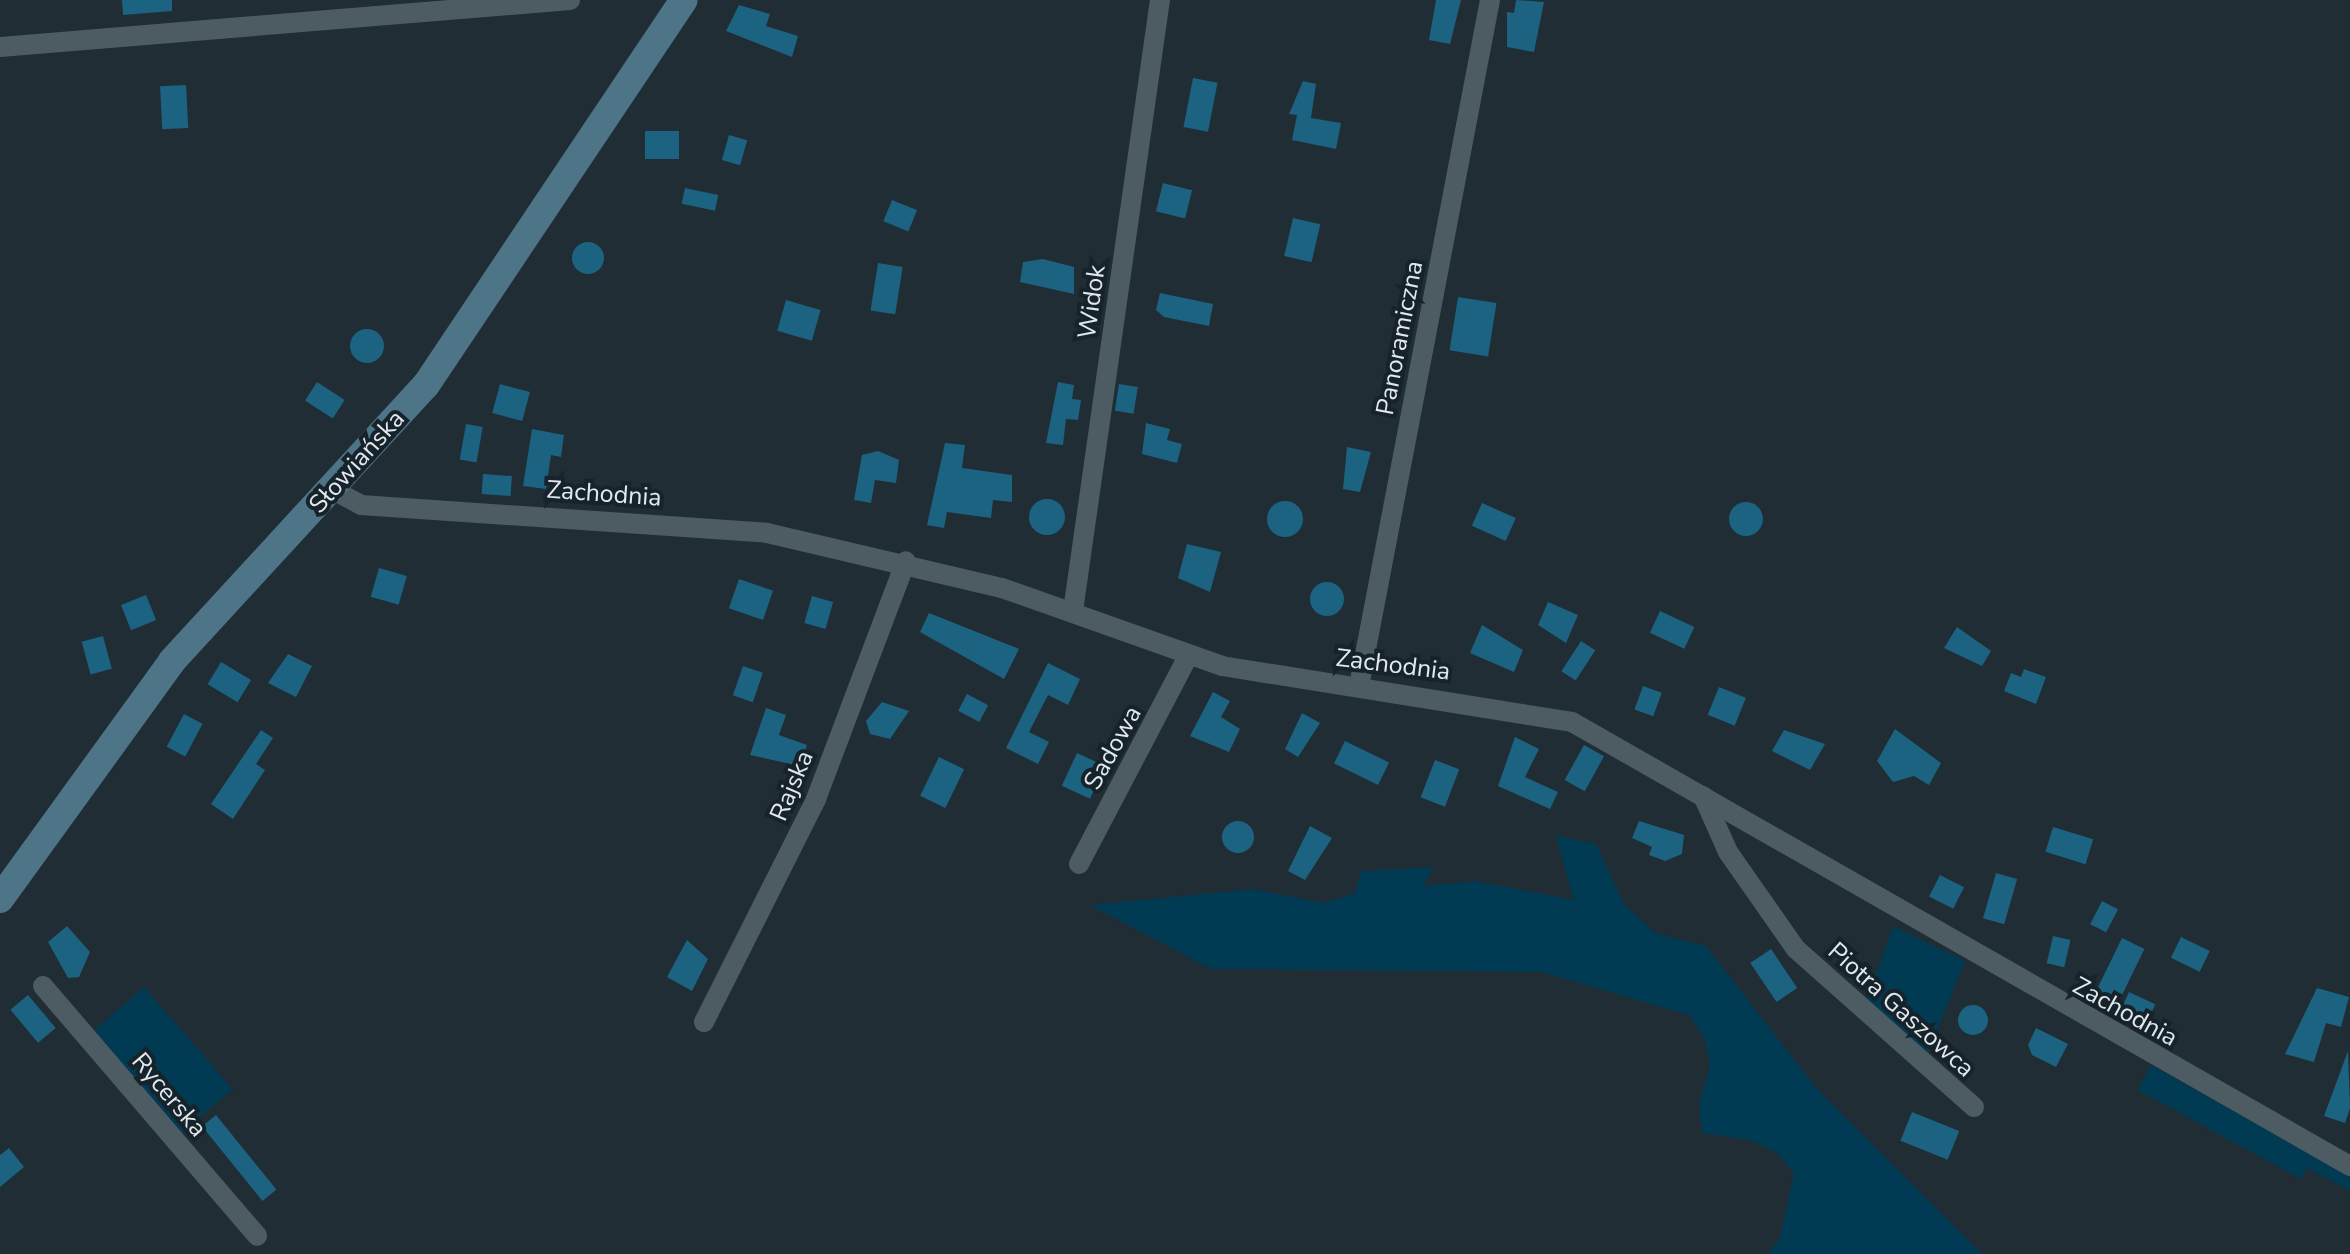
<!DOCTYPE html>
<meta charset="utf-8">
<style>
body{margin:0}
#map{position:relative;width:2350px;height:1254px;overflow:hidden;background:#202d34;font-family:"Nunito Sans",sans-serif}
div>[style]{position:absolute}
.green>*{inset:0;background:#003b53;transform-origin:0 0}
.building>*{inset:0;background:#1c6281;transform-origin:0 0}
.round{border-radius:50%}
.street>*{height:20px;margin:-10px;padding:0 10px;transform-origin:10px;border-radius:10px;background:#4d5b63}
.secondary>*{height:28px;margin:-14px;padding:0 14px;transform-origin:14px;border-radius:14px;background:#4d7487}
span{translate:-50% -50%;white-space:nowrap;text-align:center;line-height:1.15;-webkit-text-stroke:8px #17232a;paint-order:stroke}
.street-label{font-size:25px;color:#e1e9ee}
</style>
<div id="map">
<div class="green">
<div style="clip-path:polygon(1556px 836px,1596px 844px,1624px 904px,1655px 933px,1706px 946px,1818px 1090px,1982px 1254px,1768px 1254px,1780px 1238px,1794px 1174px,1777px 1153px,1751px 1140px,1702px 1133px,1699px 1102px,1710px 1068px,1705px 1039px,1689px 1015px,1541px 972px,1211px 969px,1090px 905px,1252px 889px,1324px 903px,1355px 893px,1361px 871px,1433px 867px,1424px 886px,1475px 881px,1574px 900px)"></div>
<div style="clip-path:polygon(1893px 926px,1965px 961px,1926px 1058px,1864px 1008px)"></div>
<div style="left:144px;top:987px;width:135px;height:71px;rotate:49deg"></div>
<div style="clip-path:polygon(2151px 1065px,2350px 1177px,2350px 1191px,2307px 1168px,2301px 1179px,2138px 1090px)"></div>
</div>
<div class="building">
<div style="clip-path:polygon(122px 0,172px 0,172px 11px,123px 15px)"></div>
<div style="clip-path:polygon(1436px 0,1461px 0,1450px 44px,1429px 40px)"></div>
<div style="clip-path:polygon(1516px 0,1544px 2px,1534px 52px,1507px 47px,1507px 12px,1514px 13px)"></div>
<div style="clip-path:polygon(739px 5px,770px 14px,766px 26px,798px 36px,792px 57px,726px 31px)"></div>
<div style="left:1193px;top:78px;width:25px;height:50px;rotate:11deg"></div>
<div style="clip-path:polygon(1303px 81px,1316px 84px,1311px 118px,1341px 123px,1336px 149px,1292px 140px,1297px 115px,1289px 114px)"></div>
<div style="left:186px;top:85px;width:43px;height:26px;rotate:87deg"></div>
<div style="left:645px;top:131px;width:34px;height:28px"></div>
<div style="left:729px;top:135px;width:19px;height:26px;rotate:16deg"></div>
<div style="left:1163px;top:183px;width:30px;height:29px;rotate:14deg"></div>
<div style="left:685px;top:188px;width:34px;height:16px;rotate:12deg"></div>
<div style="left:892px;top:200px;width:27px;height:23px;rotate:22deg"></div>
<div style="left:1293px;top:218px;width:28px;height:39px;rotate:13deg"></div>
<div class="round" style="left:572px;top:242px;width:32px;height:32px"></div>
<div style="clip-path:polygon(1043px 259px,1074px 267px,1074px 294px,1020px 282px,1023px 262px)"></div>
<div style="left:878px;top:263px;width:25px;height:48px;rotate:9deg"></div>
<div style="clip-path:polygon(1160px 293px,1213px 304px,1209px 326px,1164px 317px,1156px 310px)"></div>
<div style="left:1458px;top:297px;width:39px;height:54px;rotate:9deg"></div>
<div style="left:786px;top:300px;width:36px;height:32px;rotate:16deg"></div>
<div class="round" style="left:350px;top:329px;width:34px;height:34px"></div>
<div style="left:317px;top:382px;width:33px;height:22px;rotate:33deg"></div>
<div style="clip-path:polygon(1058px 382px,1074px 385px,1072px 399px,1081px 400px,1078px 420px,1066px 419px,1063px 445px,1046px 443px)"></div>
<div style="left:500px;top:384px;width:31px;height:30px;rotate:15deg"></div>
<div style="left:1119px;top:384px;width:19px;height:27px;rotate:9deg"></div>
<div style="clip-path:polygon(1146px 423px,1170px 429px,1167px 440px,1182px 444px,1177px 463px,1142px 454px)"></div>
<div style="left:466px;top:424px;width:17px;height:36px;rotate:10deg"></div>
<div style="clip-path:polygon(532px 429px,564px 435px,561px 457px,551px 455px,546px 489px,523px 486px)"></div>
<div style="clip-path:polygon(945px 443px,965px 445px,962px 468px,1012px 475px,1012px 502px,993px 500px,991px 518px,947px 512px,944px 528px,927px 525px)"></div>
<div style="clip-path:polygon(1347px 447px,1371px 452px,1360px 492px,1343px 489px)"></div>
<div style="clip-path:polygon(878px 451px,899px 460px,896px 483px,875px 480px,871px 503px,854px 500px,862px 455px)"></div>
<div style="left:483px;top:474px;width:29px;height:20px;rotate:4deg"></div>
<div class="round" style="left:1029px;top:499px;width:36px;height:36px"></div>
<div class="round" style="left:1267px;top:501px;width:36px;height:36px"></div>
<div class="round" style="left:1729px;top:502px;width:34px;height:34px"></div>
<div style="left:1482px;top:503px;width:37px;height:25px;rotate:24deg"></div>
<div style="clip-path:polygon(1187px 544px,1221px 552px,1210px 592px,1178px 578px)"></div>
<div style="left:379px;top:568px;width:29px;height:30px;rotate:16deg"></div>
<div style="left:739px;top:579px;width:36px;height:31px;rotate:19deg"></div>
<div class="round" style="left:1310px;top:582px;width:34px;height:34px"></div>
<div style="left:146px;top:595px;width:27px;height:27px;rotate:68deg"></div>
<div style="left:812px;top:596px;width:22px;height:28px;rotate:16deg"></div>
<div style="clip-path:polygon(1548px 602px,1578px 615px,1566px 643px,1538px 625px)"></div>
<div style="left:1660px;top:611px;width:38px;height:24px;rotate:25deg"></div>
<div style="clip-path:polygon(929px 613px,1019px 649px,1004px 679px,920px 632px)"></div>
<div style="clip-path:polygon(1482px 625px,1523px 650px,1514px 672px,1470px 653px)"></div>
<div style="clip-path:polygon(1957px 627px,1991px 651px,1982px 666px,1944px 648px)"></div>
<div style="left:103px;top:636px;width:34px;height:22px;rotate:75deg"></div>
<div style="left:1581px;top:641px;width:17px;height:36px;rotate:33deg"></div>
<div style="clip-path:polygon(288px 654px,312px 666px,296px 697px,268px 683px)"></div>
<div style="left:221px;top:662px;width:35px;height:26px;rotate:31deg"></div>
<div style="clip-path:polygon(1048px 663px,1080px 679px,1068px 705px,1048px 695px,1029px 732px,1049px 742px,1038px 764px,1006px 748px)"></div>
<div style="left:743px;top:666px;width:21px;height:31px;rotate:19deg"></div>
<div style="clip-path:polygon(2024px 669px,2046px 677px,2036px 704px,2004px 691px,2011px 673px,2021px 677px)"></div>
<div style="left:1643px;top:686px;width:20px;height:25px;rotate:20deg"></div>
<div style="left:1719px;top:687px;width:29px;height:30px;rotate:22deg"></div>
<div style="clip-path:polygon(1213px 692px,1230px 701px,1221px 717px,1240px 729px,1229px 752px,1190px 736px)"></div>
<div style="left:967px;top:694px;width:24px;height:19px;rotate:28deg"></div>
<div style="clip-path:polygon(882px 702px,909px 711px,890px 739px,870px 734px,866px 721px)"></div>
<div style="clip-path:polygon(766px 708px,786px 715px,779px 735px,807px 745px,800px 766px,750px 755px)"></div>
<div style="clip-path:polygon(1302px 713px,1320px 723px,1298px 757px,1285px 749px)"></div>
<div style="left:184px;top:714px;width:21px;height:37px;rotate:28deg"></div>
<div style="clip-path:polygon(1895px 729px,1941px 763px,1929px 785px,1914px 776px,1893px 782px,1877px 761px)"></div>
<div style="clip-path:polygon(261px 730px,273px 738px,256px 764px,265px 770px,233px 819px,211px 804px)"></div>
<div style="clip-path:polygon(1784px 730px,1825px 744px,1810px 770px,1772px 751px)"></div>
<div style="clip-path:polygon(1515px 737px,1539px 749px,1525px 777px,1558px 792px,1550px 809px,1498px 786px)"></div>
<div style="left:1345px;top:741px;width:49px;height:25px;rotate:26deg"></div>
<div style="left:1584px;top:745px;width:23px;height:40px;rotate:29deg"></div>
<div style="left:1077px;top:753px;width:31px;height:36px;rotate:25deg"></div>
<div style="left:939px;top:757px;width:28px;height:43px;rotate:26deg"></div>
<div style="left:1435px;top:760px;width:26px;height:40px;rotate:21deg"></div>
<div class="round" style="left:1222px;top:821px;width:32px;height:32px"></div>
<div style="clip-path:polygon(1639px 821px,1684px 835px,1682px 854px,1665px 861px,1649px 855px,1652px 847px,1632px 838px)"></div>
<div style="clip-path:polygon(1310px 826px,1332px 838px,1305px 880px,1288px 871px)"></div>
<div style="left:2053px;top:827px;width:42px;height:26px;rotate:17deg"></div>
<div style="left:1996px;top:873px;width:22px;height:47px;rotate:16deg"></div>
<div style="left:1940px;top:875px;width:27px;height:24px;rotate:27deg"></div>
<div style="left:2102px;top:901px;width:18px;height:26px;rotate:27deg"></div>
<div style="clip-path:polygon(67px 926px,90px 952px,79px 977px,68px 978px,48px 942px)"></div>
<div style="left:2053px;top:936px;width:18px;height:28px;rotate:13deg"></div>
<div style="left:2181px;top:937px;width:32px;height:23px;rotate:26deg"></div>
<div style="left:2122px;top:938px;width:25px;height:58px;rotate:26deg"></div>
<div style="clip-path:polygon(687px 940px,708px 959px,692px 991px,667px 977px)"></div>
<div style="left:1771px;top:949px;width:47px;height:25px;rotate:56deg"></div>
<div style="clip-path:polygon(2317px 988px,2349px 997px,2341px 1027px,2326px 1023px,2314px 1062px,2285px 1054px)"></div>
<div style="left:2129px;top:992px;width:29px;height:20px;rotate:25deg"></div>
<div style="left:28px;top:995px;width:43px;height:23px;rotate:50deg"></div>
<div class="round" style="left:1958px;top:1005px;width:30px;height:30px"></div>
<div style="clip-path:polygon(2036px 1028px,2068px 1044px,2056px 1067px,2032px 1055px,2028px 1045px)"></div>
<div style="clip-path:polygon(2348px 1051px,2350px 1108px,2345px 1123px,2324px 1116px)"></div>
<div style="left:1912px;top:1112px;width:51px;height:31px;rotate:22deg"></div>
<div style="left:216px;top:1115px;width:96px;height:18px;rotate:51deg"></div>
<div style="clip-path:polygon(9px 1148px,24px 1167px,0 1187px,0 1155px)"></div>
</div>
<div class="street">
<div style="left:0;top:47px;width:572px;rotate:-4.71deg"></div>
<div style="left:335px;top:491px;width:30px;rotate:28deg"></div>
<div style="left:361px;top:505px;width:407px;rotate:3.9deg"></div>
<div style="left:767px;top:533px;width:241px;rotate:13.2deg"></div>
<div style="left:1002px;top:588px;width:233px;rotate:19.5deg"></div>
<div style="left:1222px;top:666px;width:354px;rotate:9.1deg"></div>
<div style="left:1572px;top:722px;width:896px;rotate:29.71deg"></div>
<div style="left:1073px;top:611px;width:617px;rotate:-81.9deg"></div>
<div style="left:1359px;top:686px;width:698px;rotate:-79.19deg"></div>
<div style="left:1703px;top:796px;width:61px;rotate:65.9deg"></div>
<div style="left:1728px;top:852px;width:118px;rotate:55deg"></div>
<div style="left:1796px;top:949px;width:238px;rotate:41.6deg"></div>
<div style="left:1079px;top:864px;width:235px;rotate:-62.3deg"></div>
<div style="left:43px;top:986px;width:329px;rotate:49.4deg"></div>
<div style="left:704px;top:1022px;width:250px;rotate:-63.3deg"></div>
<div style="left:816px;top:799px;width:254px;rotate:-69.3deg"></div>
</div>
<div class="secondary">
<div style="left:0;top:899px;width:294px;rotate:-54.1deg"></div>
<div style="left:172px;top:661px;width:375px;rotate:-47.4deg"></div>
<div style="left:426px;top:385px;width:463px;rotate:-56.2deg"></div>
</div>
<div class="street-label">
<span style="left:1092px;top:302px;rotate:-82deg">Widok</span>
<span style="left:1400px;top:338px;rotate:-79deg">Panoramiczna</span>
<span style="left:357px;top:462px;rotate:-48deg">Słowiańska</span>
<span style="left:604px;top:494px;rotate:4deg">Zachodnia</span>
<span style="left:1393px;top:665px;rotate:7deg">Zachodnia</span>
<span style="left:1113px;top:748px;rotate:-61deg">Sadowa</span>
<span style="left:792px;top:786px;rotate:-67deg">Rajska</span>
<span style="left:1901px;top:1010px;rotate:42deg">Piotra Gaszowca</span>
<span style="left:2125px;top:1012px;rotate:29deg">Zachodnia</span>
<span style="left:169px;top:1095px;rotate:50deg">Rycerska</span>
</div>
</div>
